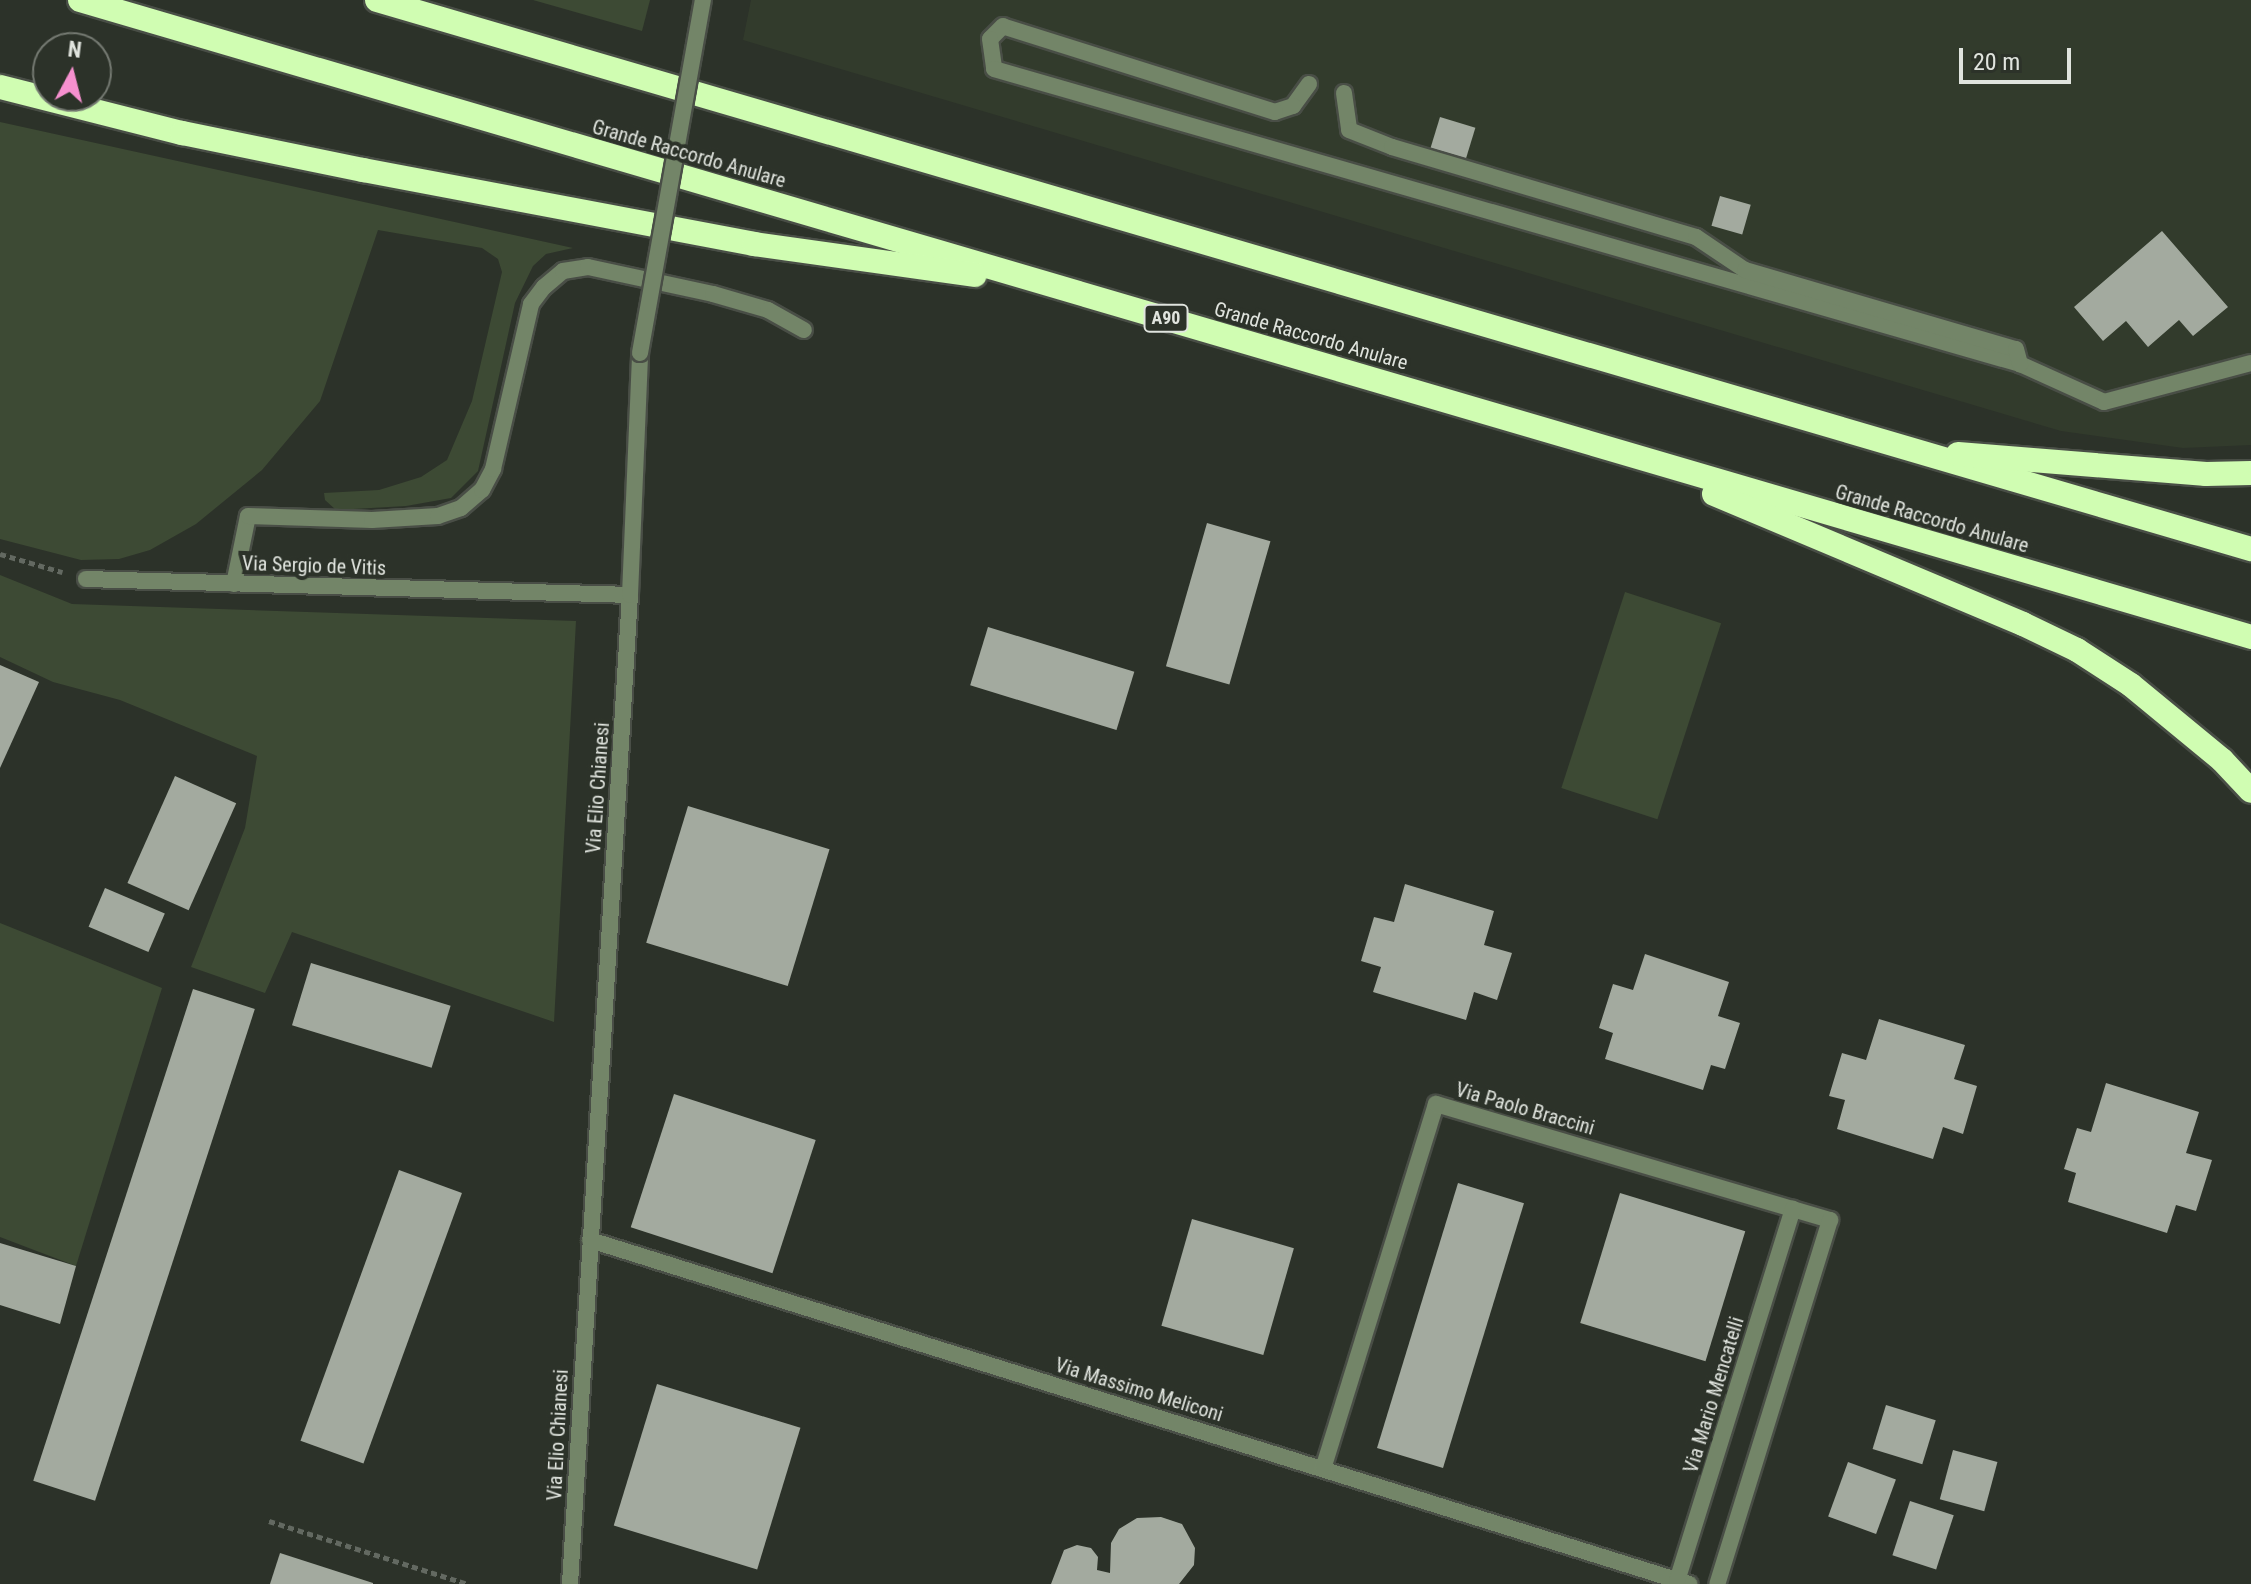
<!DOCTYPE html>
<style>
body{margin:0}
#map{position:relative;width:2251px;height:1584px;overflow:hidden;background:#2c3229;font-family:"Roboto Condensed",sans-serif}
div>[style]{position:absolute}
.built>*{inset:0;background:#323b2c}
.green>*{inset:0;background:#3d4a34;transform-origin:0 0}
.building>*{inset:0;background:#a3aa9f;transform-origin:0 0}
.path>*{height:5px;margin-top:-2.5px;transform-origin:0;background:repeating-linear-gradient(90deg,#636961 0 6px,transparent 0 10px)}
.roads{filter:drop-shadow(2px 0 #494e46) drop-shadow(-2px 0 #494e46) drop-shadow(0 2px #494e46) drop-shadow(0 -2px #494e46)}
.service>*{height:16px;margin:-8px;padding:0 8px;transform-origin:8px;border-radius:8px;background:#738568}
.minor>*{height:16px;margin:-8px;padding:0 8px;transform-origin:8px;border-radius:8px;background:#738568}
.motorway>*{height:24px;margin:-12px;padding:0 12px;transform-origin:12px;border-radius:12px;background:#d0fdb2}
.bridges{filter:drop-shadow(2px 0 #494e46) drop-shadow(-2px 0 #494e46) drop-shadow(0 2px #494e46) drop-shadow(0 -2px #494e46)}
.minor-bridge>*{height:16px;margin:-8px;padding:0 8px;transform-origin:8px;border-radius:8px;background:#738568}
span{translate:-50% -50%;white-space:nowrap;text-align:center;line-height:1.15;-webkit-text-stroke:8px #2c3229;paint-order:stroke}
.shield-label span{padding:2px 6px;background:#2c3229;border:2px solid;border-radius:6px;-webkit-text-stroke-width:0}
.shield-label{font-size:18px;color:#e0e4de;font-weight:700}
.street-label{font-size:20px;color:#e0e4de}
.north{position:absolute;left:32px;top:32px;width:80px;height:80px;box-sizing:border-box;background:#2c3229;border:2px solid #747971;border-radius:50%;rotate:7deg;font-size:22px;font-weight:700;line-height:32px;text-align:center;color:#e0e4de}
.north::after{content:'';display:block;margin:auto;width:28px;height:36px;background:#f690cf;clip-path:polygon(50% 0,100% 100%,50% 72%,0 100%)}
.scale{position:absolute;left:1959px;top:48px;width:112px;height:36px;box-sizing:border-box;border:4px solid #e0e4de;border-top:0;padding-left:10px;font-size:24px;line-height:28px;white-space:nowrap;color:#e0e4de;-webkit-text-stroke:6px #2c3229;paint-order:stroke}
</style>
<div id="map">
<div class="built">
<div style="clip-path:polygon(751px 0,2251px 0,2251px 445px,2183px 448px,2061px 431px,743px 40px)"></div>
</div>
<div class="green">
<div style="clip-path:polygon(533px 0,650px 0,642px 31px)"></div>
<div style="clip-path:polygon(0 122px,573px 248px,546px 254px,533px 266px,515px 303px,478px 471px,451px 498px,406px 506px,336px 510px,325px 500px,324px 493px,379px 490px,421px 477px,447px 460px,472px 401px,502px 272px,498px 259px,482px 248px,378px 230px,320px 401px,262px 470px,196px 524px,150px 550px,119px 559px,81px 560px,0 539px)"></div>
<div style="clip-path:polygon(0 575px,72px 604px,576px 621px,554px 1022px,292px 932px,265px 993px,191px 967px,245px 828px,257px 756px,120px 700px,53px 682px,0 657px)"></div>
<div style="left:1625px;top:592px;width:101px;height:206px;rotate:18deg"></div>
<div style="clip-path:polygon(0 923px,162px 988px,76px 1266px,0 1237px)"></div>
</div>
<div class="building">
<div style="left:1440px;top:117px;width:37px;height:34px;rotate:17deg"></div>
<div style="left:1720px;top:196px;width:32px;height:31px;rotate:16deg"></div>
<div style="clip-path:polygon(2162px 231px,2228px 307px,2193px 336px,2179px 320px,2148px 347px,2126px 321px,2103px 341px,2074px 307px)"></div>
<div style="left:1207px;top:523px;width:66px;height:149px;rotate:16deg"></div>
<div style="left:988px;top:627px;width:153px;height:61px;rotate:17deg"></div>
<div style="clip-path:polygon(0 665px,39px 682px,0 768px)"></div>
<div style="left:175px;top:776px;width:67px;height:117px;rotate:24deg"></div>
<div style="left:688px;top:806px;width:148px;height:143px;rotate:17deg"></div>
<div style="clip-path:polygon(1405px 884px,1494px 911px,1484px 945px,1512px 953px,1497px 1000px,1474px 992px,1466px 1020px,1373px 992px,1381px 967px,1361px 961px,1374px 917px,1394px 922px)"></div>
<div style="left:105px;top:888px;width:65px;height:42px;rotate:23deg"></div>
<div style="clip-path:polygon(1645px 954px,1729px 982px,1718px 1016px,1740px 1023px,1725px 1069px,1711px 1065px,1703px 1090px,1605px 1059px,1613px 1033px,1599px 1028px,1613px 984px,1633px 990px)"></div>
<div style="left:311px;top:963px;width:146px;height:65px;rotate:17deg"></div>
<div style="left:193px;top:989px;width:65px;height:517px;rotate:18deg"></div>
<div style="clip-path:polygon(1879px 1019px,1965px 1045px,1954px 1079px,1977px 1086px,1963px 1134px,1943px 1127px,1933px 1159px,1837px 1129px,1845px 1100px,1829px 1096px,1842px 1053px,1866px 1060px)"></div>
<div style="clip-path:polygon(2106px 1083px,2199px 1112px,2186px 1153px,2212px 1160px,2196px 1211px,2176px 1205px,2167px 1233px,2068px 1202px,2076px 1173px,2064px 1169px,2077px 1128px,2091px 1132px)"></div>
<div style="left:674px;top:1094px;width:149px;height:140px;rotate:18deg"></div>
<div style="left:399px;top:1170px;width:67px;height:288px;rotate:20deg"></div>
<div style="left:1458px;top:1183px;width:69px;height:277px;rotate:17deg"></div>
<div style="left:1620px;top:1193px;width:131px;height:136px;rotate:17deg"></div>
<div style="left:1192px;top:1219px;width:106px;height:111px;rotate:16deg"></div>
<div style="clip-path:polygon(0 1243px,76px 1266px,60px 1324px,0 1305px)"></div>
<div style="left:657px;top:1384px;width:150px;height:148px;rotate:17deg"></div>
<div style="left:1886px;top:1405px;width:52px;height:46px;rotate:17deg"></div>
<div style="left:1953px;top:1450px;width:46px;height:51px;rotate:15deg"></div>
<div style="left:1848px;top:1462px;width:51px;height:58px;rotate:20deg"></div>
<div style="left:1910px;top:1501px;width:46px;height:57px;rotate:18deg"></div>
<div style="clip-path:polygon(1161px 1517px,1182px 1524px,1195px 1548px,1194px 1565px,1179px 1584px,1051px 1584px,1064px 1550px,1077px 1545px,1091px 1548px,1098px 1557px,1097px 1570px,1110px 1573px,1111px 1543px,1119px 1529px,1137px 1518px)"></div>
<div style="clip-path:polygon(280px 1553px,373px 1583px,373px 1584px,270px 1584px)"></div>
</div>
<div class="path">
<div style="left:0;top:554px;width:65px;rotate:16.2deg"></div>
<div style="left:269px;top:1521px;width:209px;rotate:17.6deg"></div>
</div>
<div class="roads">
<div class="service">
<div style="left:1309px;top:84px;width:27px;rotate:126deg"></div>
<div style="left:1293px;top:106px;width:19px;rotate:162deg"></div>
<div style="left:1275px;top:112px;width:285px;rotate:-162.5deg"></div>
<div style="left:1003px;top:26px;width:18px;rotate:135deg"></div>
<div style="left:990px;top:39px;width:30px;rotate:82deg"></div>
<div style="left:994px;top:69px;width:1068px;rotate:16.04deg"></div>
<div style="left:2020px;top:364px;width:92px;rotate:24.3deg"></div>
<div style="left:2104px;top:402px;width:152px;rotate:-14.9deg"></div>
<div style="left:1344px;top:93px;width:37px;rotate:82deg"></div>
<div style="left:1349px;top:130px;width:46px;rotate:21.6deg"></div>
<div style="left:1392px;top:147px;width:317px;rotate:16.5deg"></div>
<div style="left:1696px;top:237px;width:59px;rotate:34deg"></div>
<div style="left:1745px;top:270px;width:282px;rotate:16.3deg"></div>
<div style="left:2016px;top:349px;width:16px;rotate:75deg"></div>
<div style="left:234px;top:584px;width:69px;rotate:-78.4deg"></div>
<div style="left:248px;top:516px;width:124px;rotate:1.8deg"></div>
<div style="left:372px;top:520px;width:66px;rotate:-3.5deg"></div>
<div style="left:438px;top:516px;width:24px;rotate:-19deg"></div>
<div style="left:461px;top:508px;width:28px;rotate:-41deg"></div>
<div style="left:482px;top:490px;width:24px;rotate:-62deg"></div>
<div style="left:493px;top:469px;width:169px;rotate:-77deg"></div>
<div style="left:531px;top:304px;width:21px;rotate:-53deg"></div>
<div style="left:544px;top:287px;width:25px;rotate:-40deg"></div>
<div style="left:563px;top:271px;width:25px;rotate:-9deg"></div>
<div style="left:588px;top:267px;width:128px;rotate:12.2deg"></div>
<div style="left:713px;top:294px;width:57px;rotate:16.2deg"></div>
<div style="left:768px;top:310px;width:41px;rotate:29.1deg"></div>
</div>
<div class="minor">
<div style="left:86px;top:579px;width:544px;rotate:1.68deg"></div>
<div style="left:590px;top:1240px;width:1152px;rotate:17.38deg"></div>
<div style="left:1323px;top:1469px;width:382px;rotate:-72.8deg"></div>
<div style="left:1436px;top:1104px;width:411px;rotate:16.4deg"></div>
<div style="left:1830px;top:1220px;width:381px;rotate:107.2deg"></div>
<div style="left:1677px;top:1581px;width:390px;rotate:-72.7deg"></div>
<div style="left:570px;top:1584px;width:991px;rotate:-86.53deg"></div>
<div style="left:630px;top:595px;width:242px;rotate:-87.6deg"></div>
</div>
<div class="motorway">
<div style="left:80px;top:0;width:2263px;rotate:16.35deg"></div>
<div style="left:377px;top:0;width:1953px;rotate:16.33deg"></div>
<div style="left:0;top:87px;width:188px;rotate:14.2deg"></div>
<div style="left:182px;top:133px;width:185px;rotate:11.6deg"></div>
<div style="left:363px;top:170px;width:398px;rotate:10.7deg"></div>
<div style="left:754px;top:244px;width:223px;rotate:8deg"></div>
<div style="left:1958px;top:454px;width:249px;rotate:4.6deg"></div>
<div style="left:2206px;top:474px;width:45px;rotate:-1.3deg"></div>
<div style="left:1714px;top:494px;width:335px;rotate:22.8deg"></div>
<div style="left:2023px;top:624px;width:60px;rotate:25.7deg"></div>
<div style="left:2077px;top:650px;width:64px;rotate:32.9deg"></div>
<div style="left:2131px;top:685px;width:118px;rotate:39.5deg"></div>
<div style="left:2222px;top:760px;width:42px;rotate:46.9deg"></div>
</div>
</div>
<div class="bridges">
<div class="minor-bridge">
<div style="left:640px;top:353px;width:359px;rotate:-79.9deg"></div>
</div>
</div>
<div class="shield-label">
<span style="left:1166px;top:318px">A90</span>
</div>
<div class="street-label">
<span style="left:689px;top:154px;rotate:16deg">Grande Raccordo Anulare</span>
<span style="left:1311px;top:336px;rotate:16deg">Grande Raccordo Anulare</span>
<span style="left:1932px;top:519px;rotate:16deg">Grande Raccordo Anulare</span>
<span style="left:314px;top:566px;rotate:2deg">Via Sergio de Vitis</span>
<span style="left:598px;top:788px;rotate:-86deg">Via Elio Chianesi</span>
<span style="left:1525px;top:1109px;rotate:16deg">Via Paolo Braccini</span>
<span style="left:1139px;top:1390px;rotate:17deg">Via Massimo Meliconi</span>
<span style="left:1714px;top:1395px;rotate:-73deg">Via Mario Mencatelli</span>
<span style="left:558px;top:1435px;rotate:-87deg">Via Elio Chianesi</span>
</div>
<div class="north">N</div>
<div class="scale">20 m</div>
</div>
